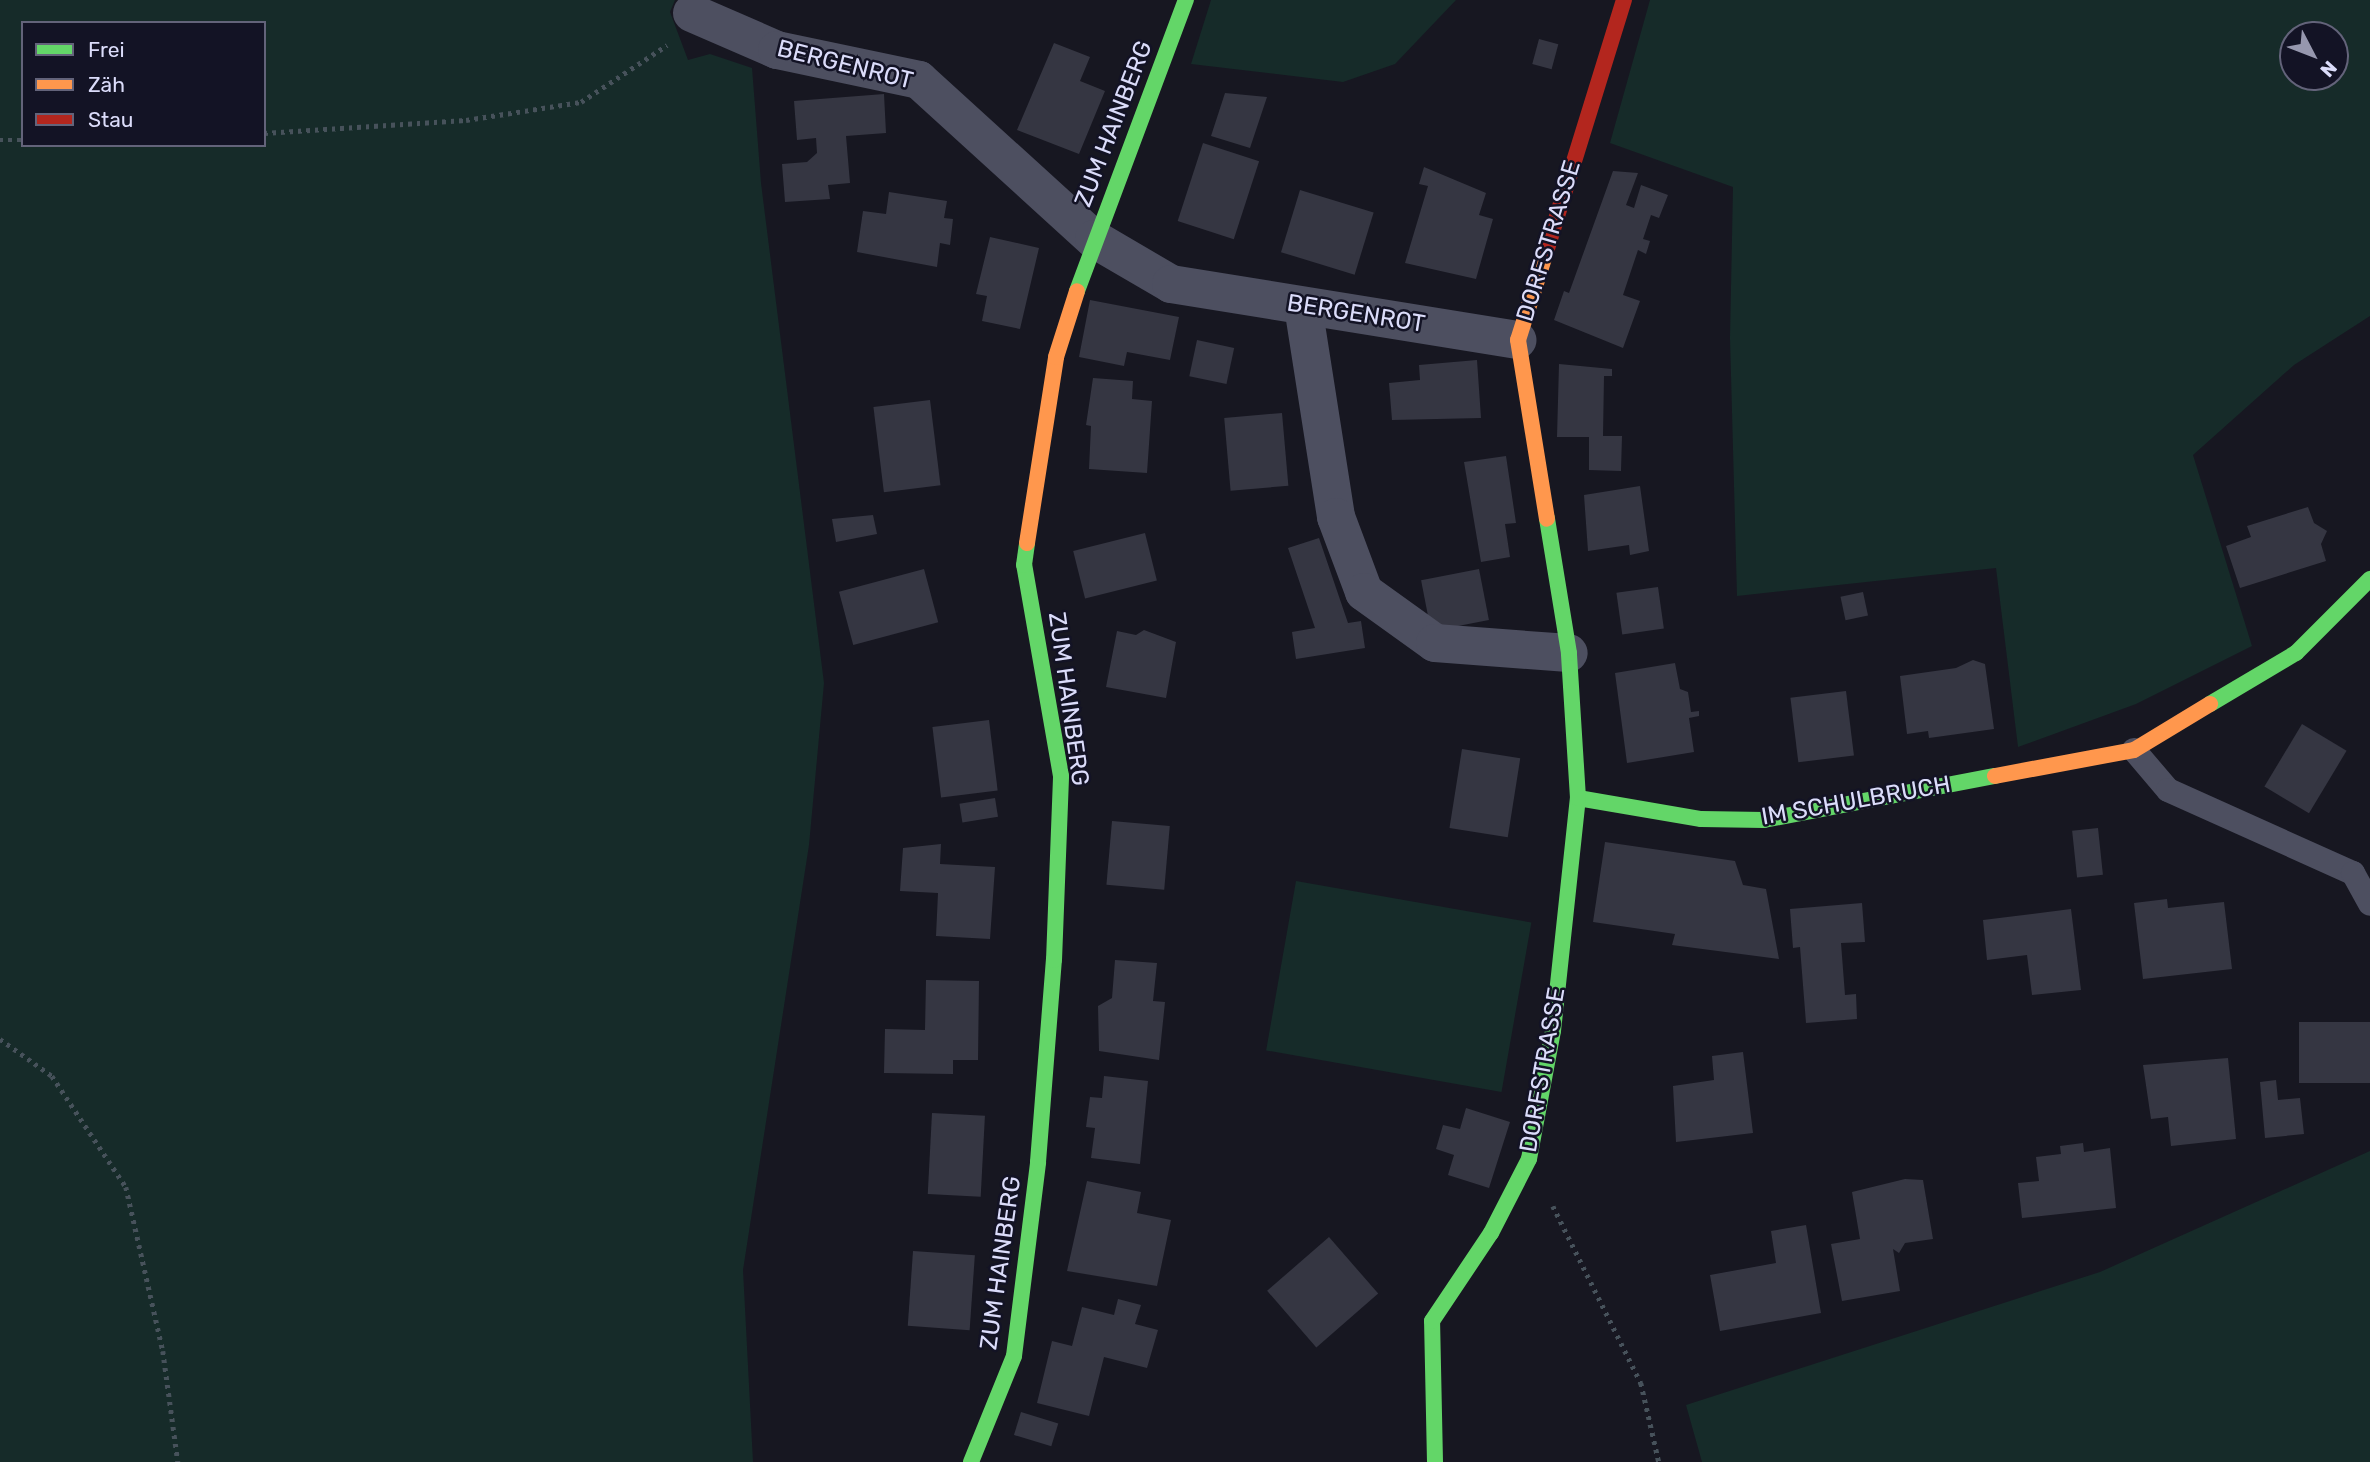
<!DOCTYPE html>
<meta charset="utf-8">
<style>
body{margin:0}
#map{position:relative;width:2370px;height:1462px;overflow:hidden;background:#171721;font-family:Rubik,sans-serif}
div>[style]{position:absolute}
.green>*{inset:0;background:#162b29;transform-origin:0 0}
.building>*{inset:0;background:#353642;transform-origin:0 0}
.path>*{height:4.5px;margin-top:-2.25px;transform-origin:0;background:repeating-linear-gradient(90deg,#47525b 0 3.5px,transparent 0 8.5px)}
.lane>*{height:24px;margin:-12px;padding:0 12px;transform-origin:12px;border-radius:12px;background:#4d4f60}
.street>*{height:38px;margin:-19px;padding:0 19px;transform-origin:19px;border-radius:19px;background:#4d4f60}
.fast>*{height:16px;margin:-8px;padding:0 8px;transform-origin:8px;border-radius:8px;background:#63d668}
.slow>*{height:16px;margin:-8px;padding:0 8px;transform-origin:8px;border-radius:8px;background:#ff974d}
.jam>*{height:16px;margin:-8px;padding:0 8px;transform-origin:8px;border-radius:8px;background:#b3261e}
span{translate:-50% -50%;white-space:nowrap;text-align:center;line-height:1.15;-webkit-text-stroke:5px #131325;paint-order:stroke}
.street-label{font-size:24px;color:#dbdcfa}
.legend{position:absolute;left:21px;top:21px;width:245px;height:126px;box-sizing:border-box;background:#131325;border:2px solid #63637a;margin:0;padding:9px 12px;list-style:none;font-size:21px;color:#dbdcfa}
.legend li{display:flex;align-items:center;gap:14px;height:35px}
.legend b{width:35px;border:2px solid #63637a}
.north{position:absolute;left:2279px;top:21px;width:70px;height:70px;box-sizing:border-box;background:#131325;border:2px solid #63637a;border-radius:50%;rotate:132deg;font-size:19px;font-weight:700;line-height:28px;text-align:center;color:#dbdcfa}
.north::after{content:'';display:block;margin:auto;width:24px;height:32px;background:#9697ae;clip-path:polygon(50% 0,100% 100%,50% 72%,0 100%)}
</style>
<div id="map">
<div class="green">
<div style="clip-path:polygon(evenodd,0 0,675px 0,670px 12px,688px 60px,710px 54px,752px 68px,761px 183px,824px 683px,809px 845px,743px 1270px,753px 1462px,0 1462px,0 0,23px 23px,264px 23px,264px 145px,23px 145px,23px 23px)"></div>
<div style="clip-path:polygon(1211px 0,1456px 0,1395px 64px,1343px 82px,1191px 64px)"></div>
<div style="clip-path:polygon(evenodd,1650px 0,2370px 0,2370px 316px,2294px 365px,2193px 455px,2252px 646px,2136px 704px,2018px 747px,1996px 568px,1737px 596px,1730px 338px,1733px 187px,1610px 143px,1650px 0,2293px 35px,2335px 35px,2335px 77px,2293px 77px,2293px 35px)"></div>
<div style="left:1296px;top:881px;width:239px;height:172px;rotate:10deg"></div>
<div style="clip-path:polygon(2370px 1151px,2370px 1462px,1702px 1462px,1686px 1405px,2100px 1272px)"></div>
</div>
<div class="building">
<div style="left:1539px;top:39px;width:20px;height:26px;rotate:15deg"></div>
<div style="clip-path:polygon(1054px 43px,1090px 57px,1080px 81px,1105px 91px,1079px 154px,1017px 130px)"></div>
<div style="clip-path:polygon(1225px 93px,1267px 97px,1250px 148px,1211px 136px)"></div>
<div style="clip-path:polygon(884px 94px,886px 133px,846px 136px,850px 183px,828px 185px,830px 199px,785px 202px,782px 164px,807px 162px,817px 153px,816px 138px,797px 140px,794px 101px)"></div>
<div style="left:1203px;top:143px;width:59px;height:82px;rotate:18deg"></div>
<div style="clip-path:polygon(1424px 167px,1486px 193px,1479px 215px,1493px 219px,1476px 279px,1405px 263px,1428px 186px,1419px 184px)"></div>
<div style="clip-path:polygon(1613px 171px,1638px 173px,1626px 205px,1634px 208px,1641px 185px,1668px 195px,1659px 218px,1651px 215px,1643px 239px,1650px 241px,1646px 254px,1638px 250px,1623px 295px,1640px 301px,1623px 348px,1554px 320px,1564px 291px,1569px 293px)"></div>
<div style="left:1300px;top:190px;width:77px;height:65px;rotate:17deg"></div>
<div style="clip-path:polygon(889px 192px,947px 201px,944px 218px,953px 219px,950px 245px,940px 243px,937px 267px,857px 252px,863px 211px,886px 214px)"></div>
<div style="clip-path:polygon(990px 237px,1039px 248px,1020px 329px,982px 321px,987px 296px,976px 294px)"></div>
<div style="clip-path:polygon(1090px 300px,1179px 317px,1170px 360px,1127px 352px,1124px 366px,1079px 357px)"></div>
<div style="left:1197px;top:340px;width:38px;height:37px;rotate:12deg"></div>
<div style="clip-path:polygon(1477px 360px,1481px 418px,1392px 420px,1389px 383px,1420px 380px,1419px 365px)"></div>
<div style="clip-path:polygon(1559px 364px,1612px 369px,1612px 376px,1604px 376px,1603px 436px,1622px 436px,1621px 471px,1589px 470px,1589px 437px,1557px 437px)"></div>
<div style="clip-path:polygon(1093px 378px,1133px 381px,1132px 399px,1152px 401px,1147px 473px,1089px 469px,1091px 426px,1086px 425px)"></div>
<div style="left:930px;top:400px;width:86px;height:57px;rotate:83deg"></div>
<div style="left:1282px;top:413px;width:73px;height:58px;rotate:85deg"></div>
<div style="clip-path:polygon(1506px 456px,1516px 523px,1505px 524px,1510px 557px,1481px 562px,1464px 462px)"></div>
<div style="clip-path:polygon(1640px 486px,1649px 551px,1630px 555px,1629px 545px,1588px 551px,1584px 495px)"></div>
<div style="clip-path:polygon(2308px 507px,2314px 523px,2327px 531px,2321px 544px,2326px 561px,2240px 588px,2226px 546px,2251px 537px,2247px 526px)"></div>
<div style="clip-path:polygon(873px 515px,877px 534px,836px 542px,832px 519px)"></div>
<div style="left:1145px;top:533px;width:49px;height:74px;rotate:76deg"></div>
<div style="clip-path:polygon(1319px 538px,1348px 623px,1361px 621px,1365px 648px,1296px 659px,1292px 632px,1315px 628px,1288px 548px)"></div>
<div style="left:924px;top:569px;width:55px;height:88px;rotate:75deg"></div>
<div style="left:1479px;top:569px;width:52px;height:59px;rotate:79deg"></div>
<div style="left:1658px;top:587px;width:42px;height:42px;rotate:82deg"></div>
<div style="left:1863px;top:592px;width:24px;height:23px;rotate:78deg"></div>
<div style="clip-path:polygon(1144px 630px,1176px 642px,1166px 698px,1106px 687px,1117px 631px,1136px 635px)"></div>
<div style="clip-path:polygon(1973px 660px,1985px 664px,1994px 729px,1929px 738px,1928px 731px,1907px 734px,1900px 676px,1956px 668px)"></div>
<div style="clip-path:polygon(1675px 663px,1680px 689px,1688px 692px,1691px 712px,1699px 711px,1699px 716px,1689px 718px,1694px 752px,1627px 763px,1615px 673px)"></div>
<div style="left:1846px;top:691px;width:65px;height:56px;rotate:83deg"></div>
<div style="left:989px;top:720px;width:71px;height:57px;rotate:83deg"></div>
<div style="left:2302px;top:724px;width:52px;height:73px;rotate:31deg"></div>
<div style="left:1462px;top:749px;width:59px;height:80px;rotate:9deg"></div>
<div style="left:995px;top:798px;width:19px;height:36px;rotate:81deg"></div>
<div style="left:1112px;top:821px;width:58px;height:64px;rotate:5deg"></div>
<div style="left:2098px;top:828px;width:47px;height:26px;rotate:84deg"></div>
<div style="clip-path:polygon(1605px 842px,1735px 861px,1743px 885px,1766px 889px,1779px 959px,1672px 945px,1675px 934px,1593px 922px)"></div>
<div style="clip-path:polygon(941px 844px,940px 864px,995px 867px,990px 939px,936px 936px,938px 893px,900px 891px,903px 848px)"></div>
<div style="clip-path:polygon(2167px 899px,2168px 908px,2224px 902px,2232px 969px,2143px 979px,2134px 903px)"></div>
<div style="clip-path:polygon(1862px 903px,1865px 942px,1841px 943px,1845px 995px,1856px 994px,1857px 1019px,1806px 1023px,1800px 947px,1793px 948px,1790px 909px)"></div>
<div style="clip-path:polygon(2071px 909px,2081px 990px,2032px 995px,2027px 955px,1987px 960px,1983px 920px)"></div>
<div style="clip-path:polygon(1115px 960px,1157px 963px,1153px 1001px,1165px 1002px,1159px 1060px,1099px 1051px,1098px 1006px,1112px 998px)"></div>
<div style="clip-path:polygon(926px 980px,979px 981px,978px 1060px,953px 1060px,953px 1074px,884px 1073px,885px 1029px,925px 1030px)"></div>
<div style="left:2370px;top:1022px;width:61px;height:71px;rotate:90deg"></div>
<div style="clip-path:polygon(1743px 1052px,1753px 1133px,1676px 1142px,1673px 1086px,1714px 1080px,1712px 1056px)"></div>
<div style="clip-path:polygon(2228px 1058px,2236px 1139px,2171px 1146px,2168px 1117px,2151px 1119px,2143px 1065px)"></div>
<div style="clip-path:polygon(1104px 1076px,1148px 1081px,1140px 1164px,1091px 1158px,1095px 1128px,1086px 1127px,1090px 1097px,1102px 1098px)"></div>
<div style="clip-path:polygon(2276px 1080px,2278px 1100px,2300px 1098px,2304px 1134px,2265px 1138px,2260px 1082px)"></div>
<div style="clip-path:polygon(1466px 1108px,1510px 1122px,1489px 1188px,1448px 1175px,1454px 1155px,1436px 1149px,1443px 1125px,1460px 1129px)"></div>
<div style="left:932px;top:1113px;width:53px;height:81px;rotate:3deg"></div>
<div style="clip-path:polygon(2083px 1143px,2084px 1152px,2110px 1148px,2116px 1208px,2022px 1218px,2018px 1183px,2039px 1181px,2036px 1157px,2061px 1154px,2060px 1146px)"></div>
<div style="clip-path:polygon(1905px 1179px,1923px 1180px,1933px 1239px,1905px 1243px,1899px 1253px,1893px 1249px,1900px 1291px,1842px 1301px,1831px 1244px,1860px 1239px,1852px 1192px)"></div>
<div style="clip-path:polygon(1087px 1181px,1141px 1192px,1137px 1213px,1171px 1220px,1157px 1286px,1067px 1271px)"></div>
<div style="clip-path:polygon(1806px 1225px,1821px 1313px,1720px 1331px,1710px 1275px,1776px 1263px,1771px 1231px)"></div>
<div style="left:1329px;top:1237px;width:75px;height:82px;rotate:49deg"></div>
<div style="left:913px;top:1251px;width:62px;height:75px;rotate:4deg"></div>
<div style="clip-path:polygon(1118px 1299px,1141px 1305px,1135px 1324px,1158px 1330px,1147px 1368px,1104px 1357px,1089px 1416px,1037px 1403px,1052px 1341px,1072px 1346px,1082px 1307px,1114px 1315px)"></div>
<div style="left:1021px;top:1412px;width:39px;height:24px;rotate:17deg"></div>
</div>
<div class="path">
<div style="left:264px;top:133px;width:202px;rotate:-3.7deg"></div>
<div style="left:466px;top:120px;width:116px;rotate:-8.9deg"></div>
<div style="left:581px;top:102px;width:103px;rotate:-33.5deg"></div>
<div style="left:0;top:140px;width:23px"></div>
<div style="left:0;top:1039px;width:64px;rotate:35.4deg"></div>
<div style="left:52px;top:1076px;width:133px;rotate:56.3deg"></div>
<div style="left:126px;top:1187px;width:168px;rotate:77.3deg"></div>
<div style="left:163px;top:1351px;width:112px;rotate:82.3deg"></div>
<div style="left:1553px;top:1206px;width:198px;rotate:63.6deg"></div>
<div style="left:1641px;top:1383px;width:81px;rotate:77.2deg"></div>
</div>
<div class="lane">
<div style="left:2134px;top:750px;width:52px;rotate:49.6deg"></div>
<div style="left:2168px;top:790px;width:203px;rotate:24.2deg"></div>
<div style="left:2353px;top:873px;width:35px;rotate:61deg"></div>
</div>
<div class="street">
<div style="left:692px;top:13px;width:93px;rotate:23.5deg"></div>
<div style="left:777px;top:50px;width:145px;rotate:11.9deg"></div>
<div style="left:919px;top:80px;width:236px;rotate:42.3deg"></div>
<div style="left:1094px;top:239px;width:89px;rotate:30.3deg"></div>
<div style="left:1171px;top:284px;width:351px;rotate:9.2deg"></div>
<div style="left:1303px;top:306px;width:214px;rotate:81.1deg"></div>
<div style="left:1336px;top:517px;width:80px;rotate:69.5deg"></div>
<div style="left:1364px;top:592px;width:87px;rotate:35.7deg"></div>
<div style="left:1435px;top:643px;width:134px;rotate:4.3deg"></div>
</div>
<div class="fast">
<div style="left:1077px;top:291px;width:311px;rotate:-69.5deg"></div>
<div style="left:2210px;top:704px;width:100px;rotate:-30.7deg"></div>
<div style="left:2296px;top:653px;width:105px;rotate:-45deg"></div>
<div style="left:1578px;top:798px;width:125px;rotate:9.7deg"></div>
<div style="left:1701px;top:819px;width:63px;rotate:0.9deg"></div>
<div style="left:1764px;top:820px;width:235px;rotate:-10.8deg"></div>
<div style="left:971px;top:1462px;width:114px;rotate:-67.9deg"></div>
<div style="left:1014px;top:1356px;width:195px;rotate:-82.9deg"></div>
<div style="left:1038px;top:1162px;width:203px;rotate:-85.5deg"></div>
<div style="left:1054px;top:960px;width:184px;rotate:-87.8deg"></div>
<div style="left:1061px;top:776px;width:214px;rotate:-99.9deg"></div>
<div style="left:1024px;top:565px;width:22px;rotate:-82deg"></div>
<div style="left:1435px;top:1462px;width:141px;rotate:-91.2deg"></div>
<div style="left:1432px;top:1321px;width:106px;rotate:-56.2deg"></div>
<div style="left:1491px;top:1233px;width:83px;rotate:-62.8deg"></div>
<div style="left:1529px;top:1159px;width:130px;rotate:-79.4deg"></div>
<div style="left:1553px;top:1031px;width:234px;rotate:-83.9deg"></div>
<div style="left:1578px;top:798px;width:145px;rotate:-93.6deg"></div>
<div style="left:1569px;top:653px;width:136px;rotate:-99.3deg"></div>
</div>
<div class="slow">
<div style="left:1545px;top:255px;width:89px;rotate:107.6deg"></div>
<div style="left:1518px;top:340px;width:181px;rotate:80.8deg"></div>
<div style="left:1027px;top:543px;width:188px;rotate:-81.1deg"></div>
<div style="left:1056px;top:357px;width:69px;rotate:-72.3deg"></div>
<div style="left:1995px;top:776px;width:141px;rotate:-10.6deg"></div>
<div style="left:2134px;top:750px;width:89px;rotate:-31.2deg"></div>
</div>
<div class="jam">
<div style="left:1545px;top:255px;width:267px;rotate:-72.8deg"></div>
</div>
<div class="street-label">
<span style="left:845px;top:65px;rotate:14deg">BERGENROT</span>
<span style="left:1114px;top:124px;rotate:-69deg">ZUM HAINBERG</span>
<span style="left:1549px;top:241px;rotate:-73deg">DORFSTRASSE</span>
<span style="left:1356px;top:314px;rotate:9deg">BERGENROT</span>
<span style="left:1068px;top:699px;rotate:82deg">ZUM HAINBERG</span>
<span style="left:1856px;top:801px;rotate:-10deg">IM SCHULBRUCH</span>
<span style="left:1543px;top:1070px;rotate:-80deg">DORFSTRASSE</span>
<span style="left:1001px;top:1263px;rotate:-82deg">ZUM HAINBERG</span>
</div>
<ul class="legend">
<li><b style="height:9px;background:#63d668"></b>Frei</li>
<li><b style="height:9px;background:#ff974d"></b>Zäh</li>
<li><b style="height:9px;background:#b3261e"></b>Stau</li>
</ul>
<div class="north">N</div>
</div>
